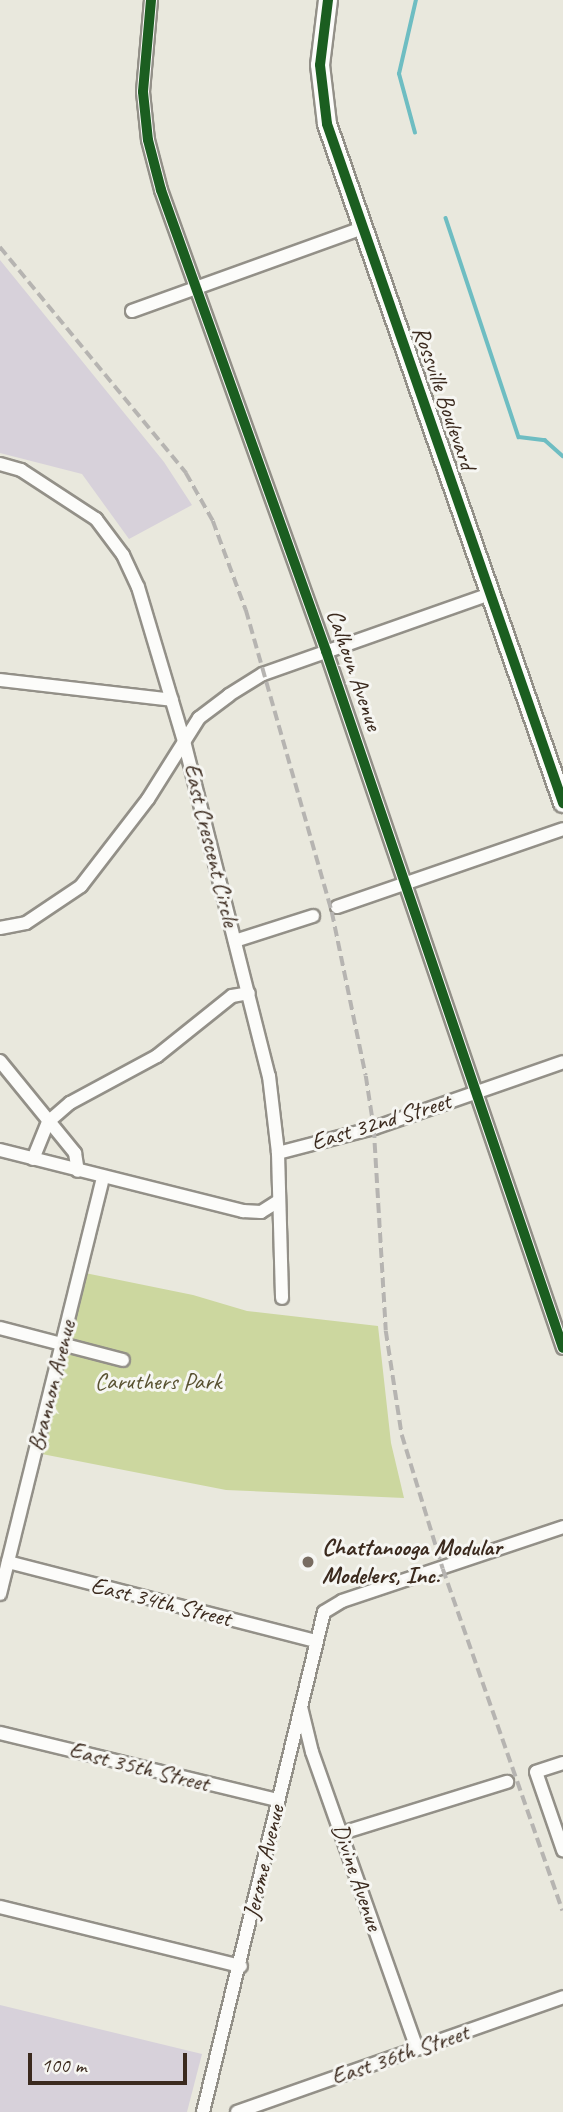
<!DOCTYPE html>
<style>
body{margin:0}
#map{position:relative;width:563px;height:2112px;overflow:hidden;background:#e9e8dd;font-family:Caveat,sans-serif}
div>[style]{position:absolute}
.industrial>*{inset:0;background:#d7d1da}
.green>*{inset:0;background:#ccd79f}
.stream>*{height:3.5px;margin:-1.75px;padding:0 1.75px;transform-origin:1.75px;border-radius:1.75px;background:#6ebdc2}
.roads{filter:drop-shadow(2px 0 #939088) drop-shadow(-2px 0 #939088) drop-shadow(0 2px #939088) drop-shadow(0 -2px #939088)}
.minor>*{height:12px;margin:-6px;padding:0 6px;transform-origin:6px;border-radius:6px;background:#fcfcfa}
.highway>*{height:18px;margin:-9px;padding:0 9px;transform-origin:9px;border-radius:9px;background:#fcfcfa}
.rail>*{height:3.5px;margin-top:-1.75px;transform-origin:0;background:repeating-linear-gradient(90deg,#b6b4b1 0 10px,transparent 0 15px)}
.cycleway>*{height:10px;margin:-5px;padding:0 5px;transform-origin:5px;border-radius:5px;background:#1b5e20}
.dots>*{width:19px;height:19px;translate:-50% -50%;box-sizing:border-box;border:4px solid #f6f6f2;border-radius:50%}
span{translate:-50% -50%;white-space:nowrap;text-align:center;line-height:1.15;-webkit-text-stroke:6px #f6f6f2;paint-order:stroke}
.street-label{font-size:24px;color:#3b2a1e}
.park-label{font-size:24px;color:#595232}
.poi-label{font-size:24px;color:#3b2a1e;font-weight:700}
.left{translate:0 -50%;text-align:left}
.scale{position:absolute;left:28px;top:2053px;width:159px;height:32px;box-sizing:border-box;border:4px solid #3b2a1e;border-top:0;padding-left:9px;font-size:21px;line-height:24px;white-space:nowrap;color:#3b2a1e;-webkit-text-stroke:5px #f6f6f2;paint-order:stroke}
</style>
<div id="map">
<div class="industrial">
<div style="clip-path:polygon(0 260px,164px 462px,192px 505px,129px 539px,82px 474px,0 453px)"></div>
<div style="clip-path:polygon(0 2005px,202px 2054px,187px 2112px,0 2112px)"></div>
</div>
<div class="green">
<div style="clip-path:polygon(85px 1273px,193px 1295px,247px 1311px,378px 1326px,391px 1443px,404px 1498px,226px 1490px,42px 1454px)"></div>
</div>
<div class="stream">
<div style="left:415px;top:133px;width:61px;rotate:-105.2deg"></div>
<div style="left:399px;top:74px;width:76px;rotate:-77.1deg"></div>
<div style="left:446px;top:218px;width:231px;rotate:71.6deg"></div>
<div style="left:519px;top:437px;width:26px;rotate:7deg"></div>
<div style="left:545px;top:440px;width:24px;rotate:42deg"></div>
</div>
<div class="roads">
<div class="minor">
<div style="left:151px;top:0;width:92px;rotate:95deg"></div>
<div style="left:143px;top:92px;width:48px;rotate:84.1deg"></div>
<div style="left:148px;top:140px;width:52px;rotate:75.4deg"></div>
<div style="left:161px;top:190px;width:490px;rotate:70.3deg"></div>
<div style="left:326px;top:651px;width:736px;rotate:71.22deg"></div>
<div style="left:132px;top:311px;width:245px;rotate:-19.8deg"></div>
<div style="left:0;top:464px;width:22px;rotate:16deg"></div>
<div style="left:21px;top:470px;width:90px;rotate:33.2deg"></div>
<div style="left:96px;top:519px;width:45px;rotate:53.1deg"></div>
<div style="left:123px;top:555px;width:35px;rotate:65deg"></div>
<div style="left:138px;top:587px;width:161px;rotate:73.4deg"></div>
<div style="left:184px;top:741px;width:346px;rotate:75.8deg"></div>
<div style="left:269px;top:1076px;width:78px;rotate:83.3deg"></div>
<div style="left:278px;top:1153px;width:145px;rotate:88.4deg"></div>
<div style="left:0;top:680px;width:173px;rotate:6.6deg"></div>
<div style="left:337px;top:907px;width:239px;rotate:-19deg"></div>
<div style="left:0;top:928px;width:26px;rotate:-11deg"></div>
<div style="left:26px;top:923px;width:66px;rotate:-33.9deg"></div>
<div style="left:81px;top:886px;width:110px;rotate:-52.4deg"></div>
<div style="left:148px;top:799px;width:96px;rotate:-57.8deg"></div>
<div style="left:199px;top:718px;width:38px;rotate:-37deg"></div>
<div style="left:229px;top:695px;width:40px;rotate:-32deg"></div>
<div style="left:263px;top:674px;width:241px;rotate:-19.4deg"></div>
<div style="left:235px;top:941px;width:82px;rotate:-17.8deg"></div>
<div style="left:0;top:1061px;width:119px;rotate:50.8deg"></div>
<div style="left:75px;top:1153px;width:18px;rotate:81deg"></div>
<div style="left:0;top:1150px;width:251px;rotate:14.1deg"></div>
<div style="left:243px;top:1211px;width:18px;rotate:3deg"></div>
<div style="left:261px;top:1212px;width:19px;rotate:-32deg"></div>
<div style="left:278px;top:1153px;width:99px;rotate:-14.6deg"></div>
<div style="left:374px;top:1128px;width:200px;rotate:-19.2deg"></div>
<div style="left:33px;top:1159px;width:40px;rotate:-68deg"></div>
<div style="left:48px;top:1122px;width:29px;rotate:-41deg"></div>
<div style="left:70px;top:1103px;width:99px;rotate:-28.4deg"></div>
<div style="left:157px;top:1056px;width:96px;rotate:-38.7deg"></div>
<div style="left:232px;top:996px;width:17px;rotate:-10deg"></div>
<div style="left:0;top:1328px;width:127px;rotate:14.6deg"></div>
<div style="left:8px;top:1562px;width:317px;rotate:14.4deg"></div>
<div style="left:0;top:1594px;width:430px;rotate:-76.1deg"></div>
<div style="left:301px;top:1707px;width:46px;rotate:76.3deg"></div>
<div style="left:312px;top:1752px;width:315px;rotate:70.5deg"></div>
<div style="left:0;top:1733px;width:286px;rotate:13.6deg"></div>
<div style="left:563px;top:1763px;width:28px;rotate:162deg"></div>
<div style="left:536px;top:1772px;width:83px;rotate:70.9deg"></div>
<div style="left:342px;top:1833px;width:173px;rotate:-17.2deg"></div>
<div style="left:0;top:1907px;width:248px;rotate:13.8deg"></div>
<div style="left:203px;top:2112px;width:514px;rotate:-76.4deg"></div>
<div style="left:324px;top:1612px;width:21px;rotate:-31deg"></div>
<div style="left:342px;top:1601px;width:233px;rotate:-18.5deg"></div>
<div style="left:237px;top:2112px;width:346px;rotate:-19.4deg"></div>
</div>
<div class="highway">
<div style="left:328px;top:0;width:65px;rotate:97deg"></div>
<div style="left:320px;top:65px;width:59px;rotate:83.2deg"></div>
<div style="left:327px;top:124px;width:719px;rotate:70.83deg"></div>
</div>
</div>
<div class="rail">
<div style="left:0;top:247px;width:293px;rotate:50.5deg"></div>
<div style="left:186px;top:473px;width:55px;rotate:60.6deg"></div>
<div style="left:213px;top:521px;width:95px;rotate:69.7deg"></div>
<div style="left:246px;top:610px;width:314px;rotate:74.1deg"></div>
<div style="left:332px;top:912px;width:167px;rotate:78.3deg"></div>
<div style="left:366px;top:1076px;width:53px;rotate:81.3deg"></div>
<div style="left:374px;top:1128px;width:203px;rotate:86.6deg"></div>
<div style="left:386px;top:1331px;width:105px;rotate:81.3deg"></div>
<div style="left:402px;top:1435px;width:140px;rotate:73deg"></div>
<div style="left:443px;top:1569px;width:362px;rotate:70.7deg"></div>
</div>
<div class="cycleway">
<div style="left:151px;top:0;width:92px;rotate:95deg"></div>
<div style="left:143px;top:92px;width:48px;rotate:84.1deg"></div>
<div style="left:148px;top:140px;width:52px;rotate:75.4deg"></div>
<div style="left:161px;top:190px;width:490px;rotate:70.3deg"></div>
<div style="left:326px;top:651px;width:736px;rotate:71.22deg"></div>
<div style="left:328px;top:0;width:65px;rotate:97deg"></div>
<div style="left:320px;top:65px;width:59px;rotate:83.2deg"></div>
<div style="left:327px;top:124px;width:719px;rotate:70.83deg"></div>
</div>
<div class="dots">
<div style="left:308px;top:1562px;background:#786c61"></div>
</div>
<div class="street-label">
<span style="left:444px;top:398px;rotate:71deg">Rossville Boulevard</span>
<span style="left:354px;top:670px;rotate:71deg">Calhoun Avenue</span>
<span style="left:211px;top:845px;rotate:76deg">East Crescent Circle</span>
<span style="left:381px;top:1122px;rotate:-17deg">East 32nd Street</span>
<span style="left:52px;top:1386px;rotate:-76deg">Brannon Avenue</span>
<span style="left:161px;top:1602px;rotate:14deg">East 34th Street</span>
<span style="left:139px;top:1767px;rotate:14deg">East 35th Street</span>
<span style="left:264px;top:1862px;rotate:-77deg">Jerome Avenue</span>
<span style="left:357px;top:1877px;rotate:71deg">Divine Avenue</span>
<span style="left:400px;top:2055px;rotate:-19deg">East 36th Street</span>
</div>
<div class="park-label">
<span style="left:158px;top:1382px">Caruthers Park</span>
</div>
<div class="poi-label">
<span class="left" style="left:322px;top:1562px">Chattanooga Modular<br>Modelers, Inc.</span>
</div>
<div class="scale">100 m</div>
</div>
